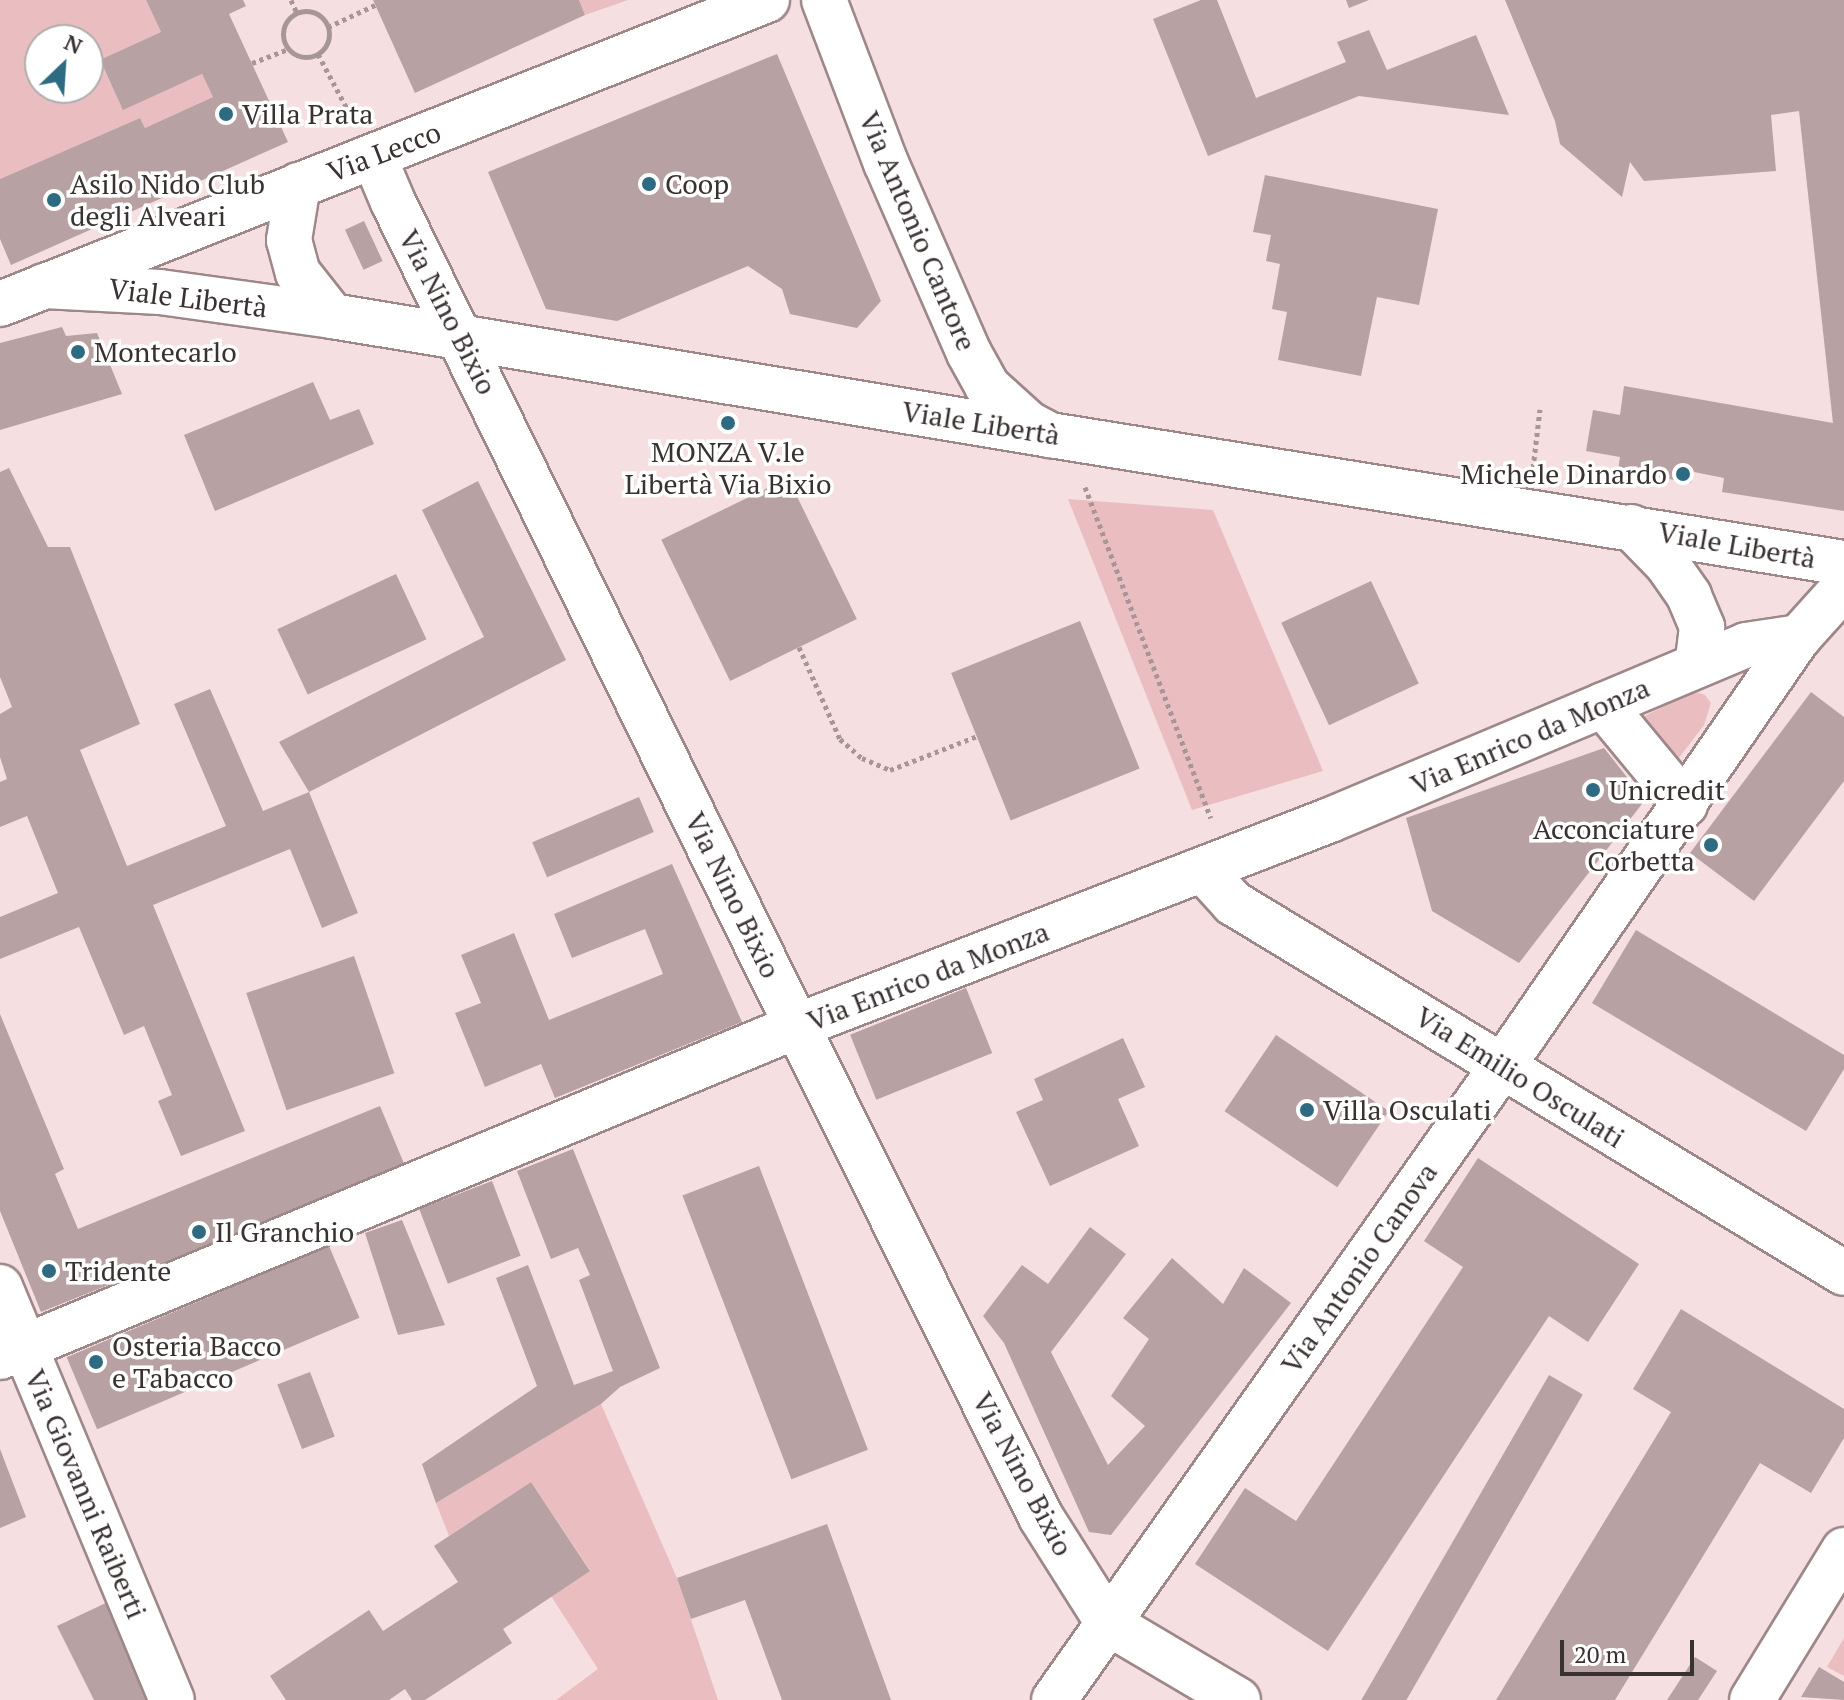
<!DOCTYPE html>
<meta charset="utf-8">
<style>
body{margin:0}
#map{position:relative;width:1844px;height:1700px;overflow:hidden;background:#f6dfe0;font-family:"PT Serif",serif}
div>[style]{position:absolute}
.green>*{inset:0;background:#eabec0}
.building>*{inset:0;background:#b7a1a2;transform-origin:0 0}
.path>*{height:5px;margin-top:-2.5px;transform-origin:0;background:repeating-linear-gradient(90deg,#a79697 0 4px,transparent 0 8px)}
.path>.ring{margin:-2.5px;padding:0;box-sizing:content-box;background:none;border:5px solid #a79697;border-radius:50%}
.roads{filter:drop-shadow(2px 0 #9d8788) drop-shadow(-2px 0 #9d8788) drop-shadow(0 2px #9d8788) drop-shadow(0 -2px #9d8788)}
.minor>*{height:44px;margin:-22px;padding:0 22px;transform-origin:22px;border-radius:22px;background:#fff}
.major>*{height:44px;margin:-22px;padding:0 22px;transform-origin:22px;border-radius:22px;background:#fff}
.dots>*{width:22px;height:22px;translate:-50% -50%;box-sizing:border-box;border:4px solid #fff;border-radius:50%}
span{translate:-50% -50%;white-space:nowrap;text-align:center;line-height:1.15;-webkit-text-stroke:7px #fff;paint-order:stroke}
.poi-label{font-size:28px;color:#3a3131}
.left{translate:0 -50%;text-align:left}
.right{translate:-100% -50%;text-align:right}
.street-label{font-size:28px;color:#3a3131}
.north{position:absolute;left:24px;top:24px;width:80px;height:80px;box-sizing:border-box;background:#fff;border:2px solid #b0adad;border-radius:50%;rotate:25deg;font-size:22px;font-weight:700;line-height:32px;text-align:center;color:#3a3131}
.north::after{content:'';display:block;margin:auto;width:28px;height:36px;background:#2e6a81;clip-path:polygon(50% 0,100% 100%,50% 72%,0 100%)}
.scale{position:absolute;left:1560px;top:1640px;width:134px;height:36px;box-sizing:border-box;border:4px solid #3a3131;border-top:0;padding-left:10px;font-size:24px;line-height:28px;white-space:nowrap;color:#3a3131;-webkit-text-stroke:6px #fff;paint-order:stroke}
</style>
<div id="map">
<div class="green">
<div style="clip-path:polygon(evenodd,0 0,146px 0,161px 32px,100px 61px,123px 109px,202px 74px,213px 97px,145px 128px,140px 118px,0 179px,0 0,40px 40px,88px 40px,88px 88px,40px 88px,40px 40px)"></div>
<div style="clip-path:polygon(579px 0,628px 0,585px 15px)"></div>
<div style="clip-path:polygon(1068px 499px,1213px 510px,1323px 771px,1192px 810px)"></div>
<div style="clip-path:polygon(1693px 691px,1705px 695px,1711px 703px,1704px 725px,1675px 763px,1639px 719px)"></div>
<div style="clip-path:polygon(601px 1404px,677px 1578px,718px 1700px,556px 1700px,598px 1669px,551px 1596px,590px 1570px,531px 1482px,449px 1536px,436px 1503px)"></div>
<div style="clip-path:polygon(1844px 1638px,1844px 1676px,1827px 1667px)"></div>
</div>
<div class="building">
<div style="clip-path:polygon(146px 0,243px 0,246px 6px,229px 14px,288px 142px,11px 265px,0 239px,0 179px,140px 118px,145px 128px,213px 97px,202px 74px,123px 110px,100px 60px,161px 32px)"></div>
<div style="clip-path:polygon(373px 0,579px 0,585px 15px,415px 93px)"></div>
<div style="clip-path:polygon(1201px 0,1217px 0,1256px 98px,1346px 62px,1337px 42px,1369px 30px,1387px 70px,1476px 35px,1509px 115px,1359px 96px,1208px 156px,1153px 19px)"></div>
<div style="clip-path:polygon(1346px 0,1369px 0,1349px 8px)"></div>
<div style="clip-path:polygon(1505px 0,1844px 0,1844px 511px,1722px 492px,1724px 478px,1694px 472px,1691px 483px,1618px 470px,1620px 457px,1586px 451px,1593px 410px,1620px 415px,1624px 386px,1833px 423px,1799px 111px,1771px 115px,1776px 171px,1644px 181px,1630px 162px,1622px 197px,1560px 144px,1555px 121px)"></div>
<div style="clip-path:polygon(777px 54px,881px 301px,857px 328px,790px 314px,782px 289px,748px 266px,617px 321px,546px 309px,488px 172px)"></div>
<div style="clip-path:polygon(1265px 175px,1438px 209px,1419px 305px,1377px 297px,1361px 376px,1278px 360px,1287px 312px,1272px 309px,1280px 264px,1266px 261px,1271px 235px,1253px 232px)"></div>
<div style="left:364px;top:221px;width:44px;height:21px;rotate:65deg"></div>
<div style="clip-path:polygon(62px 327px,66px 336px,97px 333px,122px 394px,0 430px,0 343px)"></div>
<div style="clip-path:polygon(313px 382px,330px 420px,359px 409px,374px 444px,215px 511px,184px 435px)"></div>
<div style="clip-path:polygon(9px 468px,48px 547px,70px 547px,140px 724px,80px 750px,127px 866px,226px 826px,174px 704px,210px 689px,263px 811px,309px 792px,279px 742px,484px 637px,422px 510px,478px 481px,566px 660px,309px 792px,358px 913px,322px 928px,290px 849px,153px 905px,245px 1131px,181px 1156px,158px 1101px,172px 1095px,144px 1026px,124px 1035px,79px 927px,0 959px,0 917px,58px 893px,27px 816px,0 827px,0 782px,7px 779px,0 757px,0 714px,12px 707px,0 677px,0 472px)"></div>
<div style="left:788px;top:478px;width:157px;height:141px;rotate:64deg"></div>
<div style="left:396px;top:574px;width:72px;height:131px;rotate:65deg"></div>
<div style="left:1371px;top:581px;width:113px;height:99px;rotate:65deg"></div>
<div style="left:1080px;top:621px;width:159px;height:139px;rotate:68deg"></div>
<div style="clip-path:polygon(1811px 692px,1844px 717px,1844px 781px,1754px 901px,1690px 853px)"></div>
<div style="clip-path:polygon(1604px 748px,1645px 800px,1519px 963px,1432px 911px,1406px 818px)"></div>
<div style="left:639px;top:797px;width:38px;height:116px;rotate:67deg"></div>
<div style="clip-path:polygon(672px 864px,742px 1022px,555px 1098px,541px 1064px,485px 1087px,455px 1013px,481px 1003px,461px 955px,514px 933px,549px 1020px,663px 974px,645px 929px,572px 958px,554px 914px)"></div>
<div style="clip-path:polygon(1636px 930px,1844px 1055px,1844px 1069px,1806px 1131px,1592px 1003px)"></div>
<div style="left:354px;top:956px;width:124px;height:114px;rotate:71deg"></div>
<div style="left:966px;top:988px;width:70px;height:125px;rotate:68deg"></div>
<div style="clip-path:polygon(0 1014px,64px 1169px,55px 1174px,78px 1229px,380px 1106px,405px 1166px,41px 1312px,0 1211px)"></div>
<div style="left:1276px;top:1035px;width:136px;height:92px;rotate:34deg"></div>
<div style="clip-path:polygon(1123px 1038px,1145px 1087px,1118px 1099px,1139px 1146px,1050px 1186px,1016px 1112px,1043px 1100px,1034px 1079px)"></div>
<div style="clip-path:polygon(573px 1149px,660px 1368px,620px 1387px,601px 1404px,436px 1503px,422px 1464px,537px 1386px,496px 1278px,528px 1265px,574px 1385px,613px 1371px,579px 1280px,590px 1275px,578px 1248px,551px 1259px,517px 1171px)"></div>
<div style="clip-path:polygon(1478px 1158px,1639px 1264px,1588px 1342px,1549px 1316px,1328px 1651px,1195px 1564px,1245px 1488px,1296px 1521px,1463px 1267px,1424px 1241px)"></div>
<div style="left:759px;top:1166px;width:304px;height:82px;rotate:69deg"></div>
<div style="left:492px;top:1181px;width:80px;height:78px;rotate:69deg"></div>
<div style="clip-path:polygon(402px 1220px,445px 1325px,398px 1335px,365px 1233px)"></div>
<div style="clip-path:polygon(1090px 1227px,1126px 1254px,1051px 1352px,1108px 1465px,1145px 1426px,1111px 1396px,1149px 1339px,1123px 1318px,1172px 1258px,1223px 1304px,1244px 1268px,1291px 1303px,1111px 1535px,1089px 1532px,1004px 1343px,983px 1316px,1022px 1265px,1048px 1284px)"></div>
<div style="left:329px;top:1246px;width:78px;height:285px;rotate:67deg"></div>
<div style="clip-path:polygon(1681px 1309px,1844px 1409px,1844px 1438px,1811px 1493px,1760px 1463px,1615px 1700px,1496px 1700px,1671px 1412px,1633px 1389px)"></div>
<div style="left:310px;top:1372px;width:69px;height:35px;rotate:69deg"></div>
<div style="left:1549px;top:1375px;width:39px;height:378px;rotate:30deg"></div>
<div style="clip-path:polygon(0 1449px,26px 1517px,0 1528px)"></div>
<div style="clip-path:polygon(531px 1482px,590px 1571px,503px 1629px,512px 1643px,425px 1700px,412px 1700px,405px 1689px,389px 1700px,286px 1700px,270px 1676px,369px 1610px,383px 1631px,458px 1582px,434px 1546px)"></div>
<div style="clip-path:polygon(827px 1524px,891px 1700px,782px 1700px,745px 1600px,691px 1619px,677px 1578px)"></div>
<div style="clip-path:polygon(110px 1601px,150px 1700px,94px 1700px,57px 1626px)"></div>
<div style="clip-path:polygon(1695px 1657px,1717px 1671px,1698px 1700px,1667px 1700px)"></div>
<div style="clip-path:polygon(1819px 1667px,1844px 1682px,1844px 1700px,1801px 1697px)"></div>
</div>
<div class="path">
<div style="left:291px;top:0;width:14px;rotate:65deg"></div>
<div class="ring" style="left:283px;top:11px;width:41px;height:41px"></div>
<div style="left:328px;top:27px;width:52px;rotate:-25.1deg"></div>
<div style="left:318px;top:54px;width:72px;rotate:62deg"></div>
<div style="left:252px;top:63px;width:39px;rotate:-21deg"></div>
<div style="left:1533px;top:468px;width:59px;rotate:-83.2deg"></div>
<div style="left:1085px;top:487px;width:354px;rotate:69.2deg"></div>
<div style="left:799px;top:647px;width:101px;rotate:66deg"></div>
<div style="left:840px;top:739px;width:29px;rotate:41deg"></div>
<div style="left:862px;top:758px;width:30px;rotate:23deg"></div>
<div style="left:890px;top:770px;width:93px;rotate:-21.3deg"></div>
</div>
<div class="roads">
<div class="minor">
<div style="left:374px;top:157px;width:49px;rotate:67.1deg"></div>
<div style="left:393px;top:202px;width:869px;rotate:63.91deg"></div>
<div style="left:775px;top:982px;width:597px;rotate:63.56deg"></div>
<div style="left:1041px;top:1517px;width:125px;rotate:57.7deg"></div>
<div style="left:1108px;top:1623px;width:151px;rotate:30.6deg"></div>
<div style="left:298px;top:185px;width:56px;rotate:99.3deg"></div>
<div style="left:289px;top:240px;width:34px;rotate:75deg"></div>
<div style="left:298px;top:273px;width:55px;rotate:51.7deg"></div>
<div style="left:44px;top:286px;width:116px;rotate:3deg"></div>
<div style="left:160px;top:292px;width:174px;rotate:7.9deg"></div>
<div style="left:332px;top:316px;width:728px;rotate:9.41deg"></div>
<div style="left:1631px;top:527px;width:52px;rotate:45.8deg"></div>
<div style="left:1667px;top:564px;width:39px;rotate:55deg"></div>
<div style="left:1689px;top:596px;width:34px;rotate:67deg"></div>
<div style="left:1702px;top:627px;width:38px;rotate:97deg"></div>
<div style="left:1603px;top:705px;width:129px;rotate:50.4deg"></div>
<div style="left:1203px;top:870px;width:45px;rotate:47.7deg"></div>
<div style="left:1233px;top:903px;width:714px;rotate:31.2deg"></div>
<div style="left:0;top:1287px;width:447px;rotate:67.4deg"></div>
<div style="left:0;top:1357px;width:863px;rotate:-22.55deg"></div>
<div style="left:797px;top:1026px;width:571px;rotate:-21.13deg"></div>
<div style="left:1330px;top:820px;width:451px;rotate:-22.8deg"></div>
<div style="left:1746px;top:645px;width:54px;rotate:-8.6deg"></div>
<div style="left:1054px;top:1700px;width:811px;rotate:-54.74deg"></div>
<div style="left:1522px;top:1038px;width:487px;rotate:-55.4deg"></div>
<div style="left:1799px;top:637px;width:67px;rotate:-48deg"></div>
<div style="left:1752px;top:1700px;width:176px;rotate:-58.5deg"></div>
</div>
<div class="major">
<div style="left:824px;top:0;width:174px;rotate:69.2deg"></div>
<div style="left:886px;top:163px;width:207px;rotate:66.4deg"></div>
<div style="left:969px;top:353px;width:38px;rotate:61deg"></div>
<div style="left:987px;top:386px;width:57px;rotate:42.1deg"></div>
<div style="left:1029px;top:424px;width:24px;rotate:28deg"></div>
<div style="left:1050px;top:435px;width:804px;rotate:9.16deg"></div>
<div style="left:0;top:304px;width:825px;rotate:-21.62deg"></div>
</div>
</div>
<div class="dots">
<div style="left:226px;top:114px;background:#2e6a81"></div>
<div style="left:649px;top:184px;background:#2e6a81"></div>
<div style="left:54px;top:200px;background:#2e6a81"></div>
<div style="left:78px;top:352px;background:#2e6a81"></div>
<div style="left:728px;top:423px;background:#2e6a81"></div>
<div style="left:1683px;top:474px;background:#2e6a81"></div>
<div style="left:1593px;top:790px;background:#2e6a81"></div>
<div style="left:1711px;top:845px;background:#2e6a81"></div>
<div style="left:1307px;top:1110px;background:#2e6a81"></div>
<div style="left:199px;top:1232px;background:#2e6a81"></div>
<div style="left:49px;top:1271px;background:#2e6a81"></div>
<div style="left:96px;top:1362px;background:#2e6a81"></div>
</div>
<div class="poi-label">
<span class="left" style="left:242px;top:114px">Villa Prata</span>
<span class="left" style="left:70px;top:200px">Asilo Nido Club<br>degli Alveari</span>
<span class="left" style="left:665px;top:184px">Coop</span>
<span class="left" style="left:94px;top:352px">Montecarlo</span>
<span style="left:728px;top:468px">MONZA V.le<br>Libertà Via Bixio</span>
<span class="right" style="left:1667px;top:474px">Michele Dinardo</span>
<span class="left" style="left:1609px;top:790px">Unicredit</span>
<span class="right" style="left:1695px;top:845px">Acconciature<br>Corbetta</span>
<span class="left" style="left:1323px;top:1110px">Villa Osculati</span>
<span class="left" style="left:215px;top:1232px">Il Granchio</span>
<span class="left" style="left:65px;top:1271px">Tridente</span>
<span class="left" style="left:112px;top:1362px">Osteria Bacco<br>e Tabacco</span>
</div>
<div class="street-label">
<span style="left:384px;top:152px;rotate:-21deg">Via Lecco</span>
<span style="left:918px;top:231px;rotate:67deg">Via Antonio Cantore</span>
<span style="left:188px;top:298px;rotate:7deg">Viale Libertà</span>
<span style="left:448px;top:312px;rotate:63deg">Via Nino Bixio</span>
<span style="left:981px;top:423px;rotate:9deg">Viale Libertà</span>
<span style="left:1737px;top:545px;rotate:10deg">Viale Libertà</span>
<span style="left:1530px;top:736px;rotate:-23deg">Via Enrico da Monza</span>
<span style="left:733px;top:895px;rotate:64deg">Via Nino Bixio</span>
<span style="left:928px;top:976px;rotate:-21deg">Via Enrico da Monza</span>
<span style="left:1520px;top:1077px;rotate:32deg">Via Emilio Osculati</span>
<span style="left:1359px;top:1268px;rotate:-55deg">Via Antonio Canova</span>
<span style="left:1023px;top:1474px;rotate:62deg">Via Nino Bixio</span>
<span style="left:86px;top:1494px;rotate:67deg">Via Giovanni Raiberti</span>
</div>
<div class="north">N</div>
<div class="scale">20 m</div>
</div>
